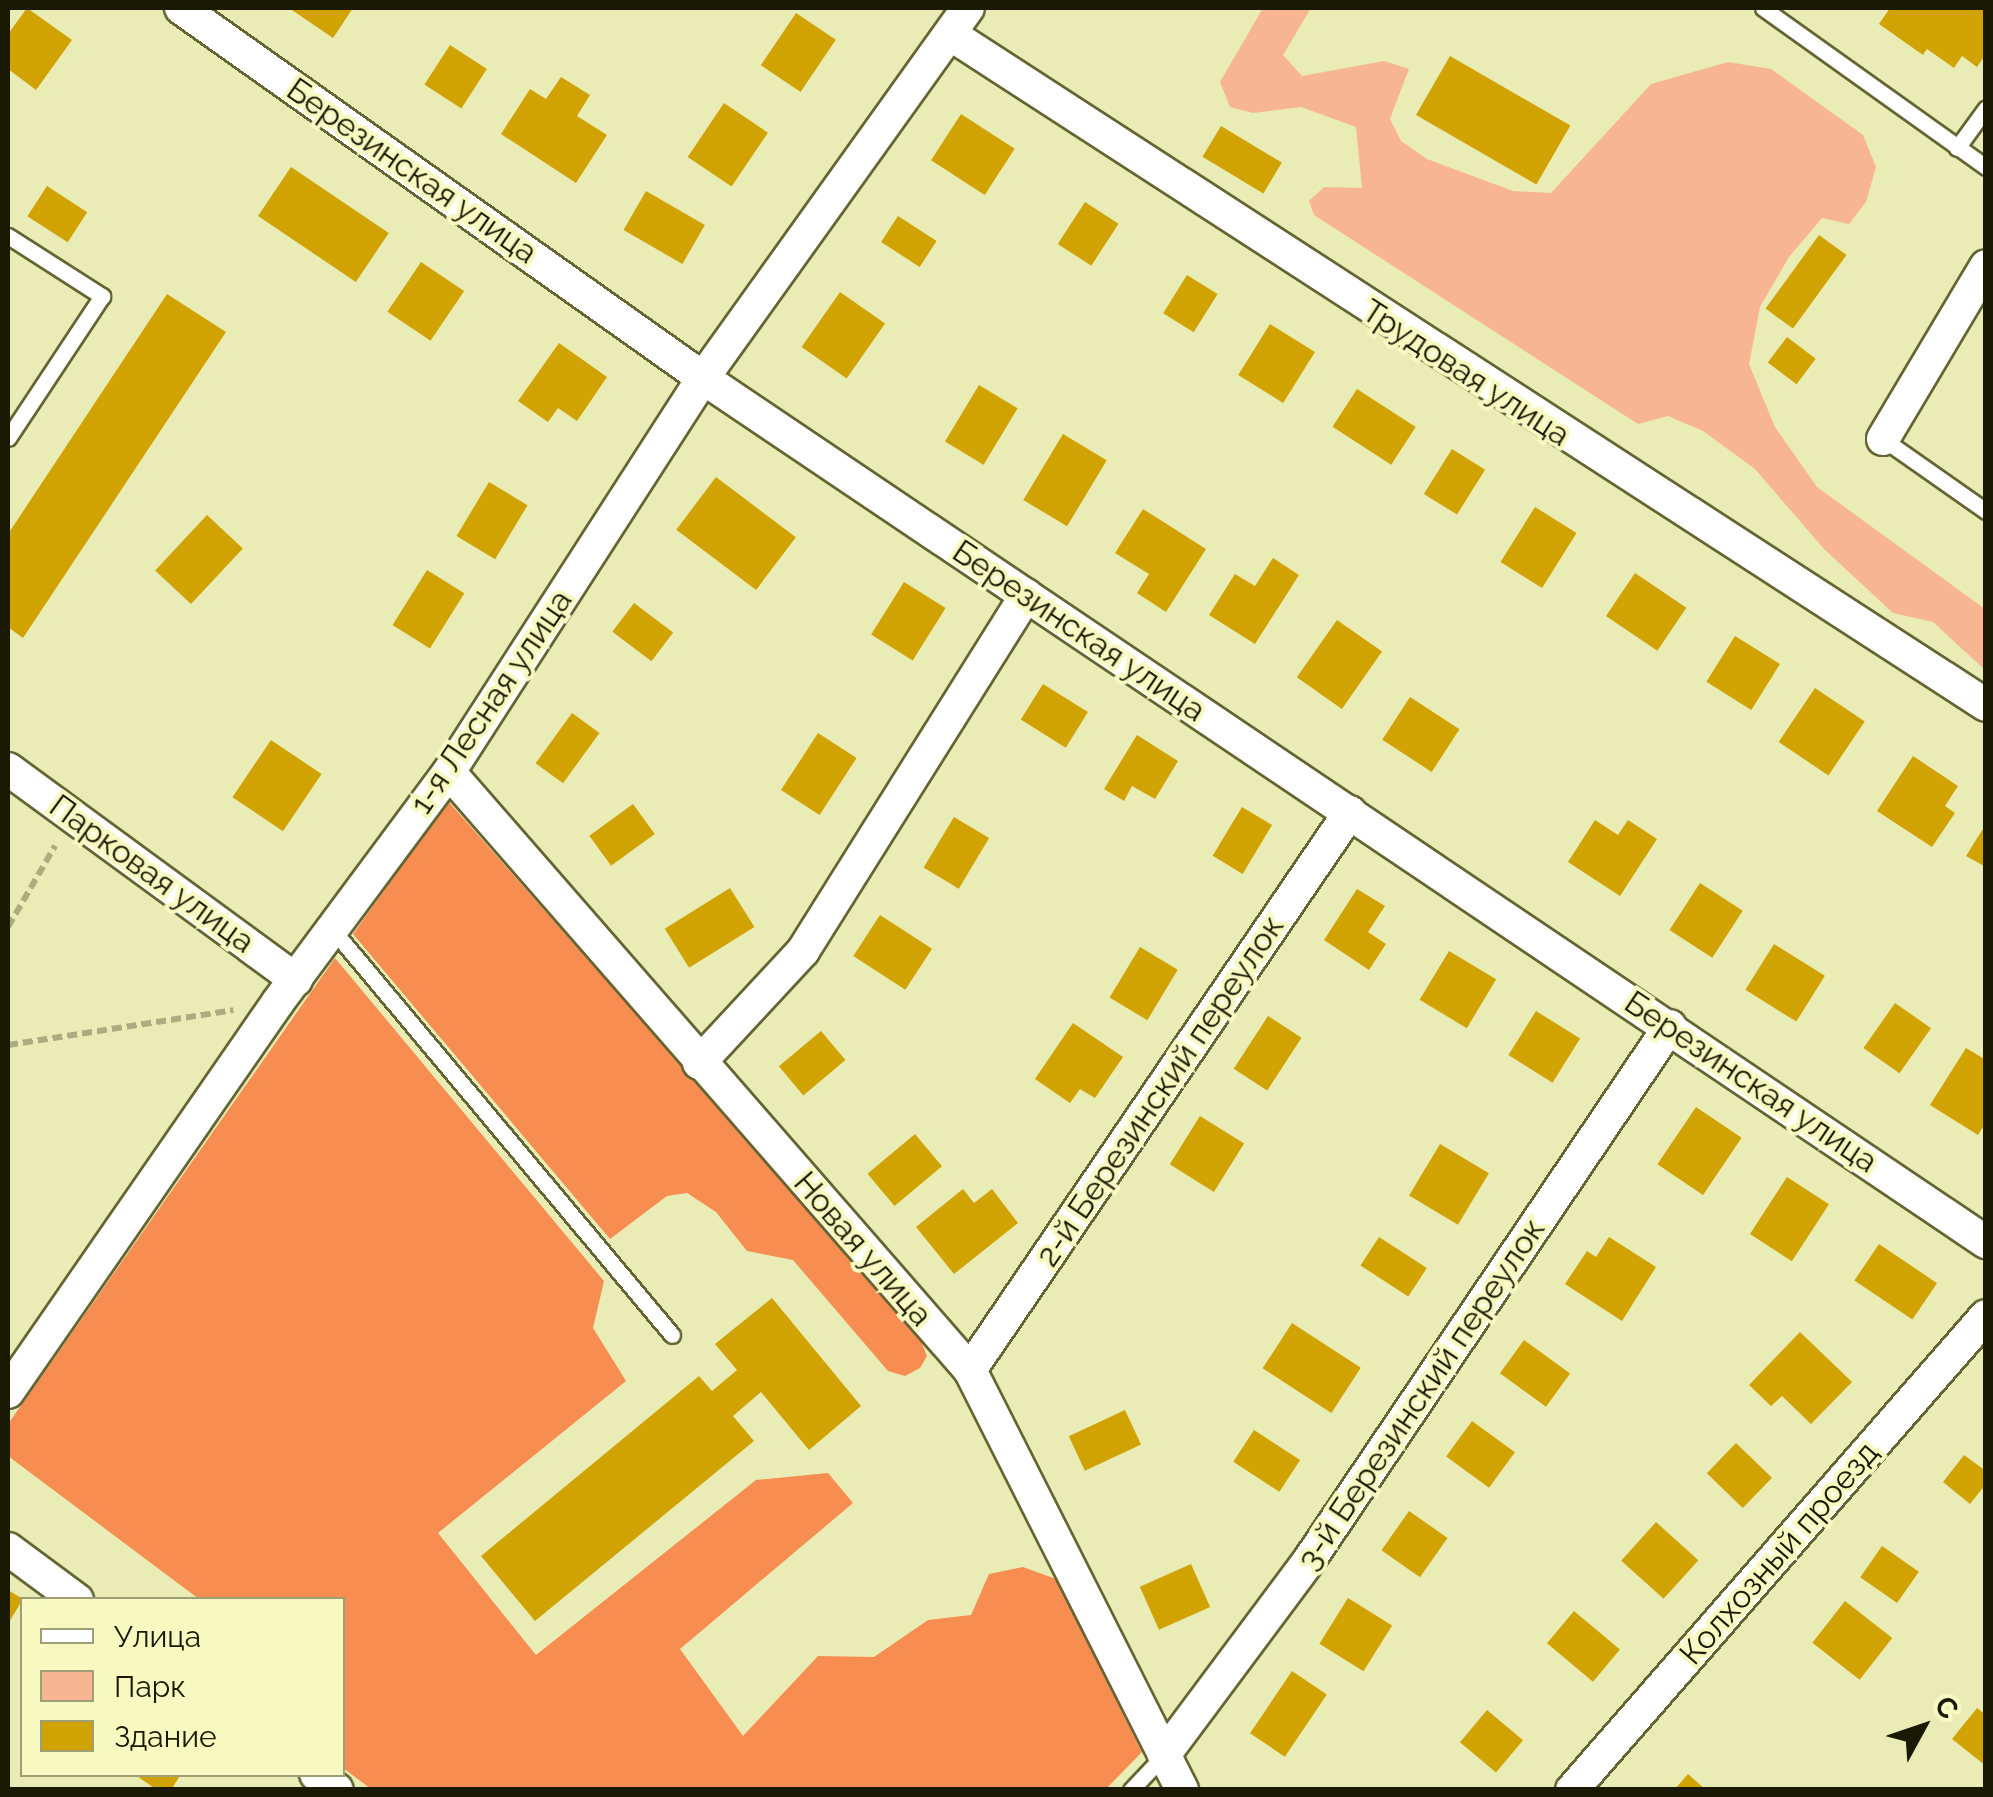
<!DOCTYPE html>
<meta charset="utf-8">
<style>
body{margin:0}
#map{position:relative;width:1993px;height:1797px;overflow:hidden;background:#eaecb5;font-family:Raleway,sans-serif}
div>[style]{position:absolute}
.green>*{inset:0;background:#f8b591}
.forest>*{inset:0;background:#f78d50}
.building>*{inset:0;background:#d0a303;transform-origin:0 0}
.path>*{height:6px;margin-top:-3px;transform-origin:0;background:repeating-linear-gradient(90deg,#abac7f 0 10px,transparent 0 15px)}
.roads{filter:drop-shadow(2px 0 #646532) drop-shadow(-2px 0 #646532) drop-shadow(0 2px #646532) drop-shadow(0 -2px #646532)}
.lane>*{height:15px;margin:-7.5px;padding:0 7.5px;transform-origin:7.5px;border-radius:7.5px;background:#fff}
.street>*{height:32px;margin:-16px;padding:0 16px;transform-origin:16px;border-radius:16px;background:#fff}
span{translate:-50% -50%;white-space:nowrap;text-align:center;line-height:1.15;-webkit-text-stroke:8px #f7f9c1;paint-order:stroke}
.street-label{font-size:32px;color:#191904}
.frame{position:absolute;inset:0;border:10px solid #191904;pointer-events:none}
.legend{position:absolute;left:20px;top:1597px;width:325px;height:180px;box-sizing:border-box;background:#f7f9c1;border:2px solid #9e9f75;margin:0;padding:12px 18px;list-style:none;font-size:30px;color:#191904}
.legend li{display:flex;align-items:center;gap:20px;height:50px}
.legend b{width:50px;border:2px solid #9e9f75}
.north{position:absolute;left:1873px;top:1677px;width:100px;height:100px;-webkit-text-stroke:8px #f7f9c1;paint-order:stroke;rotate:50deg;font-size:28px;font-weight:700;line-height:40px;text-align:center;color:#191904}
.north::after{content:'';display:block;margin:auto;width:35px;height:45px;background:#191904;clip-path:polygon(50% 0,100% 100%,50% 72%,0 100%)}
</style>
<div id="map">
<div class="green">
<div style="clip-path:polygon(1263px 8px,1311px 8px,1283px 55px,1302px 76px,1384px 61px,1409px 69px,1390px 119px,1401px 141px,1427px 159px,1513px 191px,1551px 193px,1651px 84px,1728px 62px,1771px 69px,1863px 135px,1876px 167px,1866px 202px,1849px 224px,1822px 218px,1789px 257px,1760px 307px,1749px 364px,1775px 427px,1817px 487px,1985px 609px,1985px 670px,1933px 622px,1893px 613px,1824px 549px,1755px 469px,1703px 431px,1668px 416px,1638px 424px,1314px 215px,1309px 201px,1324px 187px,1362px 188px,1356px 127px,1301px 107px,1253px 113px,1230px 107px,1220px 82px)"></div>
</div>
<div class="forest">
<div style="clip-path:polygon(448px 801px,918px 1334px,927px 1356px,920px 1368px,905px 1376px,888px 1371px,793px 1260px,747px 1251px,716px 1212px,687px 1193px,667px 1196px,610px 1239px,353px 934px)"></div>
<div style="clip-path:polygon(335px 958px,604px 1281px,593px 1328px,626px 1381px,438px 1533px,536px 1655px,756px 1480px,828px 1473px,853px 1503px,680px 1649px,743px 1736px,818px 1656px,874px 1657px,928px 1620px,971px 1615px,989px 1574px,1023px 1567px,1056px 1579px,1142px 1752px,1106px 1789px,371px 1789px,343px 1768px,342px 1600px,199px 1599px,8px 1456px,8px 1424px)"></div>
</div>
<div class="building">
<div style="clip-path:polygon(27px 8px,72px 40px,36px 90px,8px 69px,8px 34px)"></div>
<div style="clip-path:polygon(289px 8px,353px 8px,333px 38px)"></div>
<div style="clip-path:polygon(1890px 8px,1986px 8px,1986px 54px,1977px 67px,1962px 56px,1954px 68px,1927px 49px,1923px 55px,1879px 24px)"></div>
<div style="left:796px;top:13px;width:48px;height:63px;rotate:34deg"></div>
<div style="left:450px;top:45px;width:44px;height:47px;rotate:33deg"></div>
<div style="left:1450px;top:56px;width:139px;height:68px;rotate:30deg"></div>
<div style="clip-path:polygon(561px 77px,590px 95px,577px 116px,607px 135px,576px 183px,501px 134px,530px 89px,546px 99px)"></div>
<div style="left:724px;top:103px;width:53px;height:65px;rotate:34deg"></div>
<div style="left:961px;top:114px;width:64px;height:55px;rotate:33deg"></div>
<div style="left:1221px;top:126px;width:71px;height:36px;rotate:31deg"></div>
<div style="left:291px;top:167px;width:118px;height:59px;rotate:34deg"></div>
<div style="left:47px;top:186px;width:48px;height:36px;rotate:33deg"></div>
<div style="left:646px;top:191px;width:68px;height:45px;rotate:30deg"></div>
<div style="left:1085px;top:202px;width:40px;height:50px;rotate:33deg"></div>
<div style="left:898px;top:216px;width:46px;height:31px;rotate:33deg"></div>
<div style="left:1819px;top:235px;width:34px;height:91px;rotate:36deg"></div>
<div style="left:421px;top:262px;width:52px;height:60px;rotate:34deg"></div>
<div style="left:1187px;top:275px;width:36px;height:45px;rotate:32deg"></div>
<div style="left:840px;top:292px;width:55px;height:67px;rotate:35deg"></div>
<div style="clip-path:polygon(167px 294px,226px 332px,23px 638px,8px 627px,8px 534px)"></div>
<div style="left:1270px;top:324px;width:53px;height:60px;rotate:32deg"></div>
<div style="left:1787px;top:337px;width:36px;height:32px;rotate:37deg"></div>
<div style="clip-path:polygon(559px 343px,607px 377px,577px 421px,558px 408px,548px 422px,518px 401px)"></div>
<div style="left:979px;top:385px;width:45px;height:66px;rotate:31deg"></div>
<div style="left:1357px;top:389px;width:70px;height:45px;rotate:33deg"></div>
<div style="left:1063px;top:434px;width:51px;height:77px;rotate:31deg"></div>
<div style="left:1452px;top:449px;width:39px;height:53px;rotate:32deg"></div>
<div style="left:716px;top:477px;width:100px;height:66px;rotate:37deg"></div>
<div style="left:489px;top:482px;width:45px;height:63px;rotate:31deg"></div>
<div style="left:1535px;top:507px;width:49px;height:65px;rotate:32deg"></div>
<div style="clip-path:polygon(1143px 509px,1206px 549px,1166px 612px,1137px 593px,1149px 574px,1115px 553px)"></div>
<div style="left:207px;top:515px;width:49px;height:76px;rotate:43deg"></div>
<div style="clip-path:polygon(1273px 558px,1299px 575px,1255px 644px,1209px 615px,1235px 574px,1255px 586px)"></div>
<div style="left:427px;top:570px;width:44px;height:65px;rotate:32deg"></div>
<div style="left:1635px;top:573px;width:62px;height:52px;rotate:34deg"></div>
<div style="left:904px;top:582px;width:49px;height:62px;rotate:32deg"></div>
<div style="left:634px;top:603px;width:49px;height:36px;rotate:37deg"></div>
<div style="left:1337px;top:620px;width:55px;height:70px;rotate:35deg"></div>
<div style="left:1735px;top:636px;width:53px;height:54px;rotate:32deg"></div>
<div style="left:1043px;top:684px;width:53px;height:42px;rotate:32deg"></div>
<div style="left:1815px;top:688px;width:60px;height:65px;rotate:34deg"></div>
<div style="left:1410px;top:697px;width:59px;height:51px;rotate:33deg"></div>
<div style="left:572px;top:713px;width:34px;height:62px;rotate:36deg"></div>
<div style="left:818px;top:733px;width:46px;height:68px;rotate:33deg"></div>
<div style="clip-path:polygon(1137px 735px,1178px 761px,1155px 799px,1132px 786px,1124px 801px,1104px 789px)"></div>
<div style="left:271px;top:740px;width:61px;height:69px;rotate:34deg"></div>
<div style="clip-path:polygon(1913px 756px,1958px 786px,1945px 806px,1955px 813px,1932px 847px,1877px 811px)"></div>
<div style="left:633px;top:804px;width:37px;height:54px;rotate:54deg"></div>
<div style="left:1242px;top:807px;width:35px;height:57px;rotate:31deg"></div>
<div style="left:954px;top:817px;width:41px;height:59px;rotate:31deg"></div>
<div style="clip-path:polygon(1595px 820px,1618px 835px,1628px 820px,1657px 839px,1620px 896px,1568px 862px)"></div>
<div style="clip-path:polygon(1986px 824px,1986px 867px,1966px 856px)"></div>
<div style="left:1700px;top:883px;width:51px;height:56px;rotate:33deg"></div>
<div style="left:730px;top:888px;width:46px;height:77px;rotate:58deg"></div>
<div style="clip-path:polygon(1357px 889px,1385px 906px,1368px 932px,1386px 944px,1369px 970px,1324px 940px)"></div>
<div style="left:880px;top:915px;width:62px;height:49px;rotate:33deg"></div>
<div style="left:1774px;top:944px;width:60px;height:54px;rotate:32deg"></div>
<div style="left:1140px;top:947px;width:44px;height:59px;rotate:31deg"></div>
<div style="left:1449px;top:951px;width:55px;height:57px;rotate:31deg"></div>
<div style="left:1895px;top:1003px;width:44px;height:55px;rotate:35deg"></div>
<div style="left:1536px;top:1011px;width:52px;height:52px;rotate:32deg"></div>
<div style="left:1268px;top:1016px;width:40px;height:63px;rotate:33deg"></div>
<div style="clip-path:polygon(1073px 1023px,1123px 1057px,1095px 1098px,1080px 1089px,1070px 1103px,1035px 1079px)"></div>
<div style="left:821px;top:1031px;width:38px;height:55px;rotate:50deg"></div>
<div style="clip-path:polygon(1966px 1048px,1986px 1060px,1986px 1122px,1978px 1135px,1930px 1105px)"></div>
<div style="left:1696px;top:1107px;width:55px;height:69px;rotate:34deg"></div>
<div style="left:1200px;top:1116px;width:52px;height:57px;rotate:32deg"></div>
<div style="left:915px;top:1134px;width:42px;height:62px;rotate:50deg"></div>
<div style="left:1440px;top:1144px;width:57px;height:60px;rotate:31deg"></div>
<div style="left:1787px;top:1177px;width:50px;height:68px;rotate:33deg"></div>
<div style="clip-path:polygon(963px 1189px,974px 1203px,992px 1189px,1018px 1223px,954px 1274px,916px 1227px)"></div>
<div style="left:1379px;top:1237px;width:57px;height:34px;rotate:33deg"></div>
<div style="clip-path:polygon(1609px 1237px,1656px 1267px,1622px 1321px,1565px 1284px,1587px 1251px,1596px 1257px)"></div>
<div style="left:1879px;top:1244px;width:70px;height:44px;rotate:34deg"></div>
<div style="clip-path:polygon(772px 1298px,861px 1406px,809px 1450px,761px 1392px,733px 1416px,754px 1441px,535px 1621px,481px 1556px,699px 1376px,712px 1391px,737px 1370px,715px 1344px)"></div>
<div style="left:1292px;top:1323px;width:82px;height:54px;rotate:33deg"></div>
<div style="clip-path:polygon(1800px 1332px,1852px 1382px,1811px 1424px,1782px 1396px,1771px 1406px,1749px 1385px)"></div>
<div style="left:1524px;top:1340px;width:57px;height:41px;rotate:36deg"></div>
<div style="left:1125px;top:1410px;width:38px;height:62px;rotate:65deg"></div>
<div style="left:1472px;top:1421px;width:53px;height:44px;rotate:36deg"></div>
<div style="left:1254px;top:1430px;width:55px;height:38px;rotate:33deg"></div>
<div style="left:1736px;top:1443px;width:50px;height:42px;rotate:44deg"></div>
<div style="clip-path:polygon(1964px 1455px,1986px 1471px,1986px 1484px,1970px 1504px,1943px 1482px)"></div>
<div style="left:1409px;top:1511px;width:47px;height:48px;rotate:35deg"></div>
<div style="left:1656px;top:1522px;width:57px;height:52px;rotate:42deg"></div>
<div style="left:1882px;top:1546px;width:45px;height:38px;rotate:35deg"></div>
<div style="left:1191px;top:1564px;width:47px;height:56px;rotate:66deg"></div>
<div style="clip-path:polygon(8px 1590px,23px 1599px,8px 1624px)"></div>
<div style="left:1348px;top:1598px;width:52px;height:54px;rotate:32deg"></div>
<div style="left:1845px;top:1601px;width:60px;height:53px;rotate:38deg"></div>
<div style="left:1574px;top:1611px;width:60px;height:42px;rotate:40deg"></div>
<div style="left:1292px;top:1671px;width:42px;height:75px;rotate:34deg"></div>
<div style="clip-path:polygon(1977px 1708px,1986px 1715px,1986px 1766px,1952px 1739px)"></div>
<div style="left:1487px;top:1710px;width:47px;height:42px;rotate:40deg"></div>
<div style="clip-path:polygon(134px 1774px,181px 1774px,171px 1790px,157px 1790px)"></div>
<div style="clip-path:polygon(1688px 1774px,1706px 1790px,1674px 1790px)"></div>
</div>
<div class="path">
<div style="left:8px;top:927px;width:94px;rotate:-59.9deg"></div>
<div style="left:8px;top:1045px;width:228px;rotate:-8.8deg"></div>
</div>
<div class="roads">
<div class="lane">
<div style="left:1763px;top:8px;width:274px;rotate:35.5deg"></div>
<div style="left:1957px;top:148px;width:49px;rotate:-54.1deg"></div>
<div style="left:8px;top:236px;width:112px;rotate:32.6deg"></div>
<div style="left:102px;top:296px;width:170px;rotate:123.5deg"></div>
<div style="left:1883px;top:439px;width:126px;rotate:35deg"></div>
<div style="left:333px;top:930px;width:528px;rotate:50.07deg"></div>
<div style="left:1131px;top:1790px;width:48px;rotate:-46.7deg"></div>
</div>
<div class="street">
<div style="left:181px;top:8px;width:640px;rotate:35.33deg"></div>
<div style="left:703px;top:378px;width:1547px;rotate:33.96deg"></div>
<div style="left:950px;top:34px;width:1234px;rotate:32.93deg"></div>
<div style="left:1883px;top:439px;width:201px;rotate:-59.2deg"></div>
<div style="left:8px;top:769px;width:357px;rotate:36.2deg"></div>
<div style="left:449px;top:772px;width:793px;rotate:48.94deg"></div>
<div style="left:970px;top:1370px;width:470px;rotate:63.2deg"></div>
<div style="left:699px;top:1063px;width:153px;rotate:-47.1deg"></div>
<div style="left:803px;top:951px;width:420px;rotate:-57.9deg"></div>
<div style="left:970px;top:1370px;width:675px;rotate:-55.74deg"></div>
<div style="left:8px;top:1392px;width:474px;rotate:-55.3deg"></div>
<div style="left:278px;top:1002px;width:287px;rotate:-53.4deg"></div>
<div style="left:449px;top:772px;width:469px;rotate:-57.2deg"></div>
<div style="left:703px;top:378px;width:455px;rotate:-54.4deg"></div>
<div style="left:8px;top:1549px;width:86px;rotate:36.5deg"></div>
<div style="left:1164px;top:1755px;width:244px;rotate:-53.3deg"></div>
<div style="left:1310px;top:1559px;width:643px;rotate:-55.96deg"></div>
<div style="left:316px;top:1774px;width:26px;rotate:37deg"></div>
<div style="left:1572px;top:1790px;width:629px;rotate:-48.87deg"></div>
</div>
</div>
<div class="street-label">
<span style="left:412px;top:171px;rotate:35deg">Березинская улица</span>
<span style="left:1466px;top:373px;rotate:33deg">Трудовая улица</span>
<span style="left:1079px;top:631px;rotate:34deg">Березинская улица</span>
<span style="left:491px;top:702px;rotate:-56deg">1-я Лесная улица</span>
<span style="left:152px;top:874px;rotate:36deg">Парковая улица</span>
<span style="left:1751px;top:1082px;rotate:34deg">Березинская улица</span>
<span style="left:1160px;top:1091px;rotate:-56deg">2-й Березинский переулок</span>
<span style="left:863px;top:1249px;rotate:49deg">Новая улица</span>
<span style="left:1421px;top:1394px;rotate:-56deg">3-й Березинский переулок</span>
<span style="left:1779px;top:1553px;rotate:-49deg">Колхозный проезд</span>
</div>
<div class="frame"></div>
<ul class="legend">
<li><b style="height:12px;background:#fff"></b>Улица</li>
<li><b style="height:28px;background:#f8b591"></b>Парк</li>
<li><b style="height:28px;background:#d0a303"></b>Здание</li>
</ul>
<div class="north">С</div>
</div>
